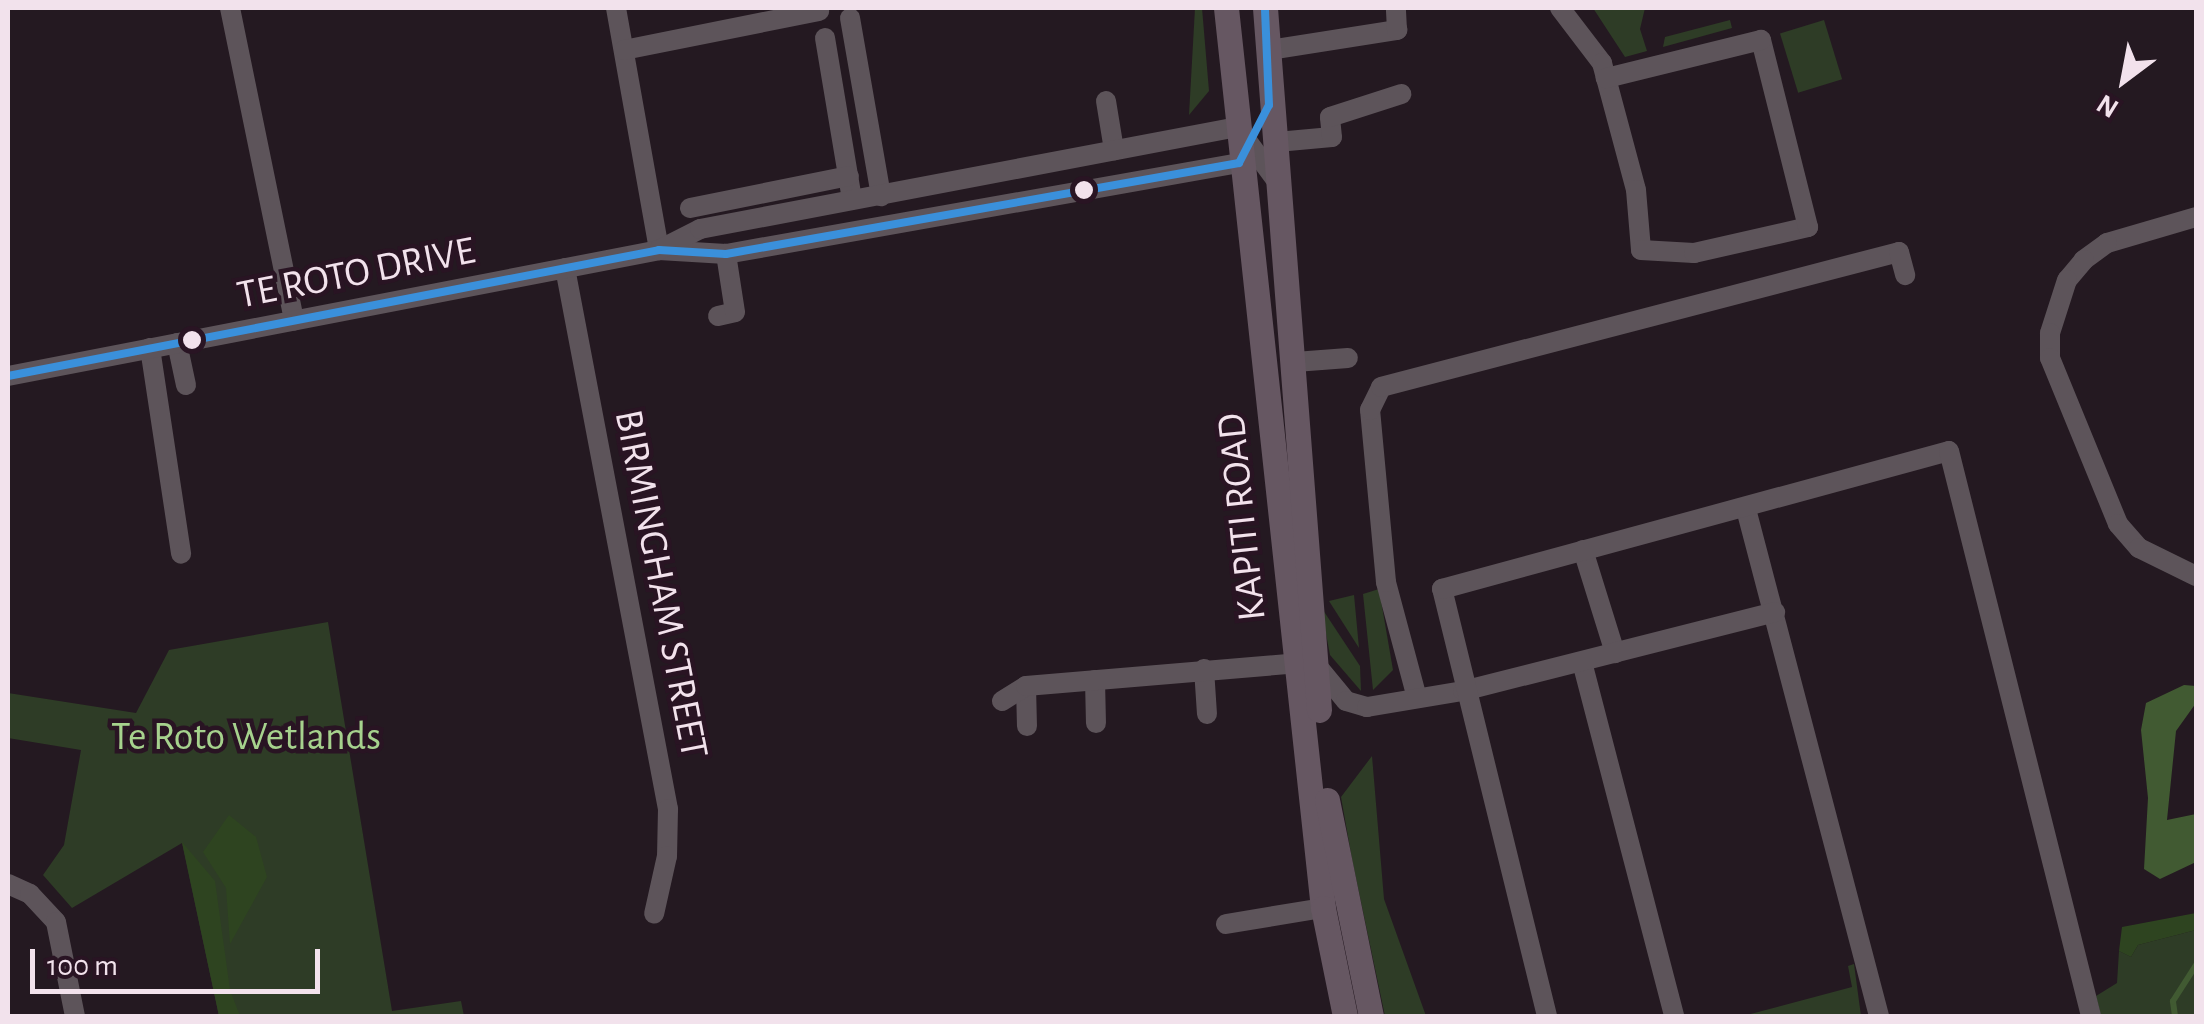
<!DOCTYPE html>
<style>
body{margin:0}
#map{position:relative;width:2204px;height:1024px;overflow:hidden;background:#241921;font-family:"Alegreya Sans",sans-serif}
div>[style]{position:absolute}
.green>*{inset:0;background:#2e3c26;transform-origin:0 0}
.forest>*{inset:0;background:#2e4420}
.water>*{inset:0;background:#415a32}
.stream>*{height:6px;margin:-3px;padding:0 3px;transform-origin:3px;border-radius:3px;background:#415a32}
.minor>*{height:20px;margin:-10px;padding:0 10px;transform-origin:10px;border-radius:10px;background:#5d545a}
.major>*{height:25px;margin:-12.5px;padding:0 12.5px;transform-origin:12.5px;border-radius:12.5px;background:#665762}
.bus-1>*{height:8px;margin:-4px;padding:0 4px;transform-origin:4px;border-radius:4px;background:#3a90db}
.dots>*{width:28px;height:28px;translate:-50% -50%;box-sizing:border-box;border:5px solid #291423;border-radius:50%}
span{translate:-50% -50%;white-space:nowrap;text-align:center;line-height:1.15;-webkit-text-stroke:9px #291423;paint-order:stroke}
.street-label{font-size:40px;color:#f2e2ec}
.park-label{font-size:40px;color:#a6d28d}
.frame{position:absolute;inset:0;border:10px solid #f2e2ec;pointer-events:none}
.north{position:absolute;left:2074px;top:30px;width:100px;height:100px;-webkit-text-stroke:8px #291423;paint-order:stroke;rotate:212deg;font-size:28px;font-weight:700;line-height:40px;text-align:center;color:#f2e2ec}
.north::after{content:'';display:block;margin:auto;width:35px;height:45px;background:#f2e2ec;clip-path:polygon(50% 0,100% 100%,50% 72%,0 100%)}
.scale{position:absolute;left:30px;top:949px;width:290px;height:45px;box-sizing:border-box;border:5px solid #f2e2ec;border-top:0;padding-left:12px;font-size:30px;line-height:35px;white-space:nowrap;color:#f2e2ec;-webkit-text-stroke:8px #291423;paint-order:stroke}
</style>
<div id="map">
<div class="green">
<div style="clip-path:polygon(1195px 8px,1202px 8px,1209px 91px,1189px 115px)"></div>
<div style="clip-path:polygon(1593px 8px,1645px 8px,1640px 29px,1647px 51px,1625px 57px)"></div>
<div style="clip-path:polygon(1730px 20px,1732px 28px,1663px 47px,1665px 37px)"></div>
<div style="left:1824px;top:20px;width:62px;height:46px;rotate:73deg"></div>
<div style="clip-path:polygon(1379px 589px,1393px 670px,1373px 690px,1363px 594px)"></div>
<div style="clip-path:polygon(1354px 595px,1359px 648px,1329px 601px)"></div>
<div style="clip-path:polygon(1321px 607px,1360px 666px,1361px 691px,1330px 655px)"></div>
<div style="clip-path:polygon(328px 622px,392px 1011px,461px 1001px,464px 1016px,219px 1016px,182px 843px,72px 908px,43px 875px,64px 845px,81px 750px,8px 738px,8px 693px,136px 713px,169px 650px)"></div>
<div style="clip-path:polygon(1372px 756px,1384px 899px,1426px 1016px,1385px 1016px,1352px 859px,1341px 797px)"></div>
<div style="clip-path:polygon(2196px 930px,2196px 1016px,2101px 1016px,2096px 996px,2117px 983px,2119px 951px,2131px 957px,2138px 945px)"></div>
<div style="clip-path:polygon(1854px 964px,1861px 1016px,1743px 1016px,1852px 987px,1848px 966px)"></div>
</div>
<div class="forest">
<div style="clip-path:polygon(229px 815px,256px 837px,267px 877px,230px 944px,226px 888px,203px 852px)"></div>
<div style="clip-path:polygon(182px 842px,215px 881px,230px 990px,240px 1016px,219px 1016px)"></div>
<div style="clip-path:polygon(2196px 913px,2196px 930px,2138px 945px,2131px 957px,2119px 951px,2122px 927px)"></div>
</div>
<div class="water">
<div style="clip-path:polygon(2184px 685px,2196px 686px,2196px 703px,2176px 731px,2167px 820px,2196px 814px,2196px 862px,2160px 879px,2144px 869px,2148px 798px,2141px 730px,2146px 703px)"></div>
</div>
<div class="stream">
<div style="left:2175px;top:1016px;width:15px;rotate:-98deg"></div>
<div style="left:2173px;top:1001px;width:43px;rotate:-57.4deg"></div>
</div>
<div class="minor">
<div style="left:230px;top:8px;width:319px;rotate:78.4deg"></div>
<div style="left:616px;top:8px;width:246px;rotate:79.9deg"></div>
<div style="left:1560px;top:8px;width:69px;rotate:52.6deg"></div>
<div style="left:1602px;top:63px;width:131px;rotate:75deg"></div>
<div style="left:1636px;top:190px;width:60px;rotate:85.2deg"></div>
<div style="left:1641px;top:250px;width:53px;rotate:3.2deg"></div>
<div style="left:1694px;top:253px;width:117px;rotate:-12.8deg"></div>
<div style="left:1808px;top:227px;width:193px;rotate:-104.1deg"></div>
<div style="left:1761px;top:40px;width:160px;rotate:166.2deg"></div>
<div style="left:850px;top:18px;width:181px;rotate:80.1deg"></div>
<div style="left:825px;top:38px;width:164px;rotate:80.5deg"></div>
<div style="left:624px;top:50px;width:199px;rotate:-11.3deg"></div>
<div style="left:1269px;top:50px;width:130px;rotate:-8.9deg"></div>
<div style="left:1397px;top:30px;width:22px;rotate:-93deg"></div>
<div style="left:1106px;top:101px;width:50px;rotate:80.7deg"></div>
<div style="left:1277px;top:142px;width:55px;rotate:-5.2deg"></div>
<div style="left:1332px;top:137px;width:20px;rotate:-96deg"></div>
<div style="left:1330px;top:117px;width:75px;rotate:-17.9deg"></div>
<div style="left:690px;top:208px;width:162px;rotate:-11.4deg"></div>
<div style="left:2196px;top:217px;width:93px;rotate:163.7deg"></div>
<div style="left:2107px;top:243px;width:29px;rotate:144deg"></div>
<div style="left:2084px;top:260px;width:26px;rotate:130deg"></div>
<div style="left:2067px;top:280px;width:56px;rotate:107.8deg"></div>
<div style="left:2050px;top:333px;width:25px;rotate:90deg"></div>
<div style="left:2050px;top:358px;width:179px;rotate:67.7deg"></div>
<div style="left:2118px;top:524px;width:32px;rotate:49deg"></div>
<div style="left:2139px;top:548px;width:64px;rotate:26.2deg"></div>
<div style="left:659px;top:250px;width:67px;rotate:3.4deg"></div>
<div style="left:726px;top:254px;width:521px;rotate:-10.06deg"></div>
<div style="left:1239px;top:163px;width:14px;rotate:-45deg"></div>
<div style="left:565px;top:268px;width:551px;rotate:79.22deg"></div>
<div style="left:668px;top:809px;width:47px;rotate:91.2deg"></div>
<div style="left:667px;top:856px;width:59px;rotate:102.6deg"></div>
<div style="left:718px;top:316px;width:17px;rotate:-13deg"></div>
<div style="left:735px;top:312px;width:59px;rotate:-98.8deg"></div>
<div style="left:177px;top:343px;width:43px;rotate:77.9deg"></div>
<div style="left:150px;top:348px;width:208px;rotate:81.4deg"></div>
<div style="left:1295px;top:362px;width:53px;rotate:-4.3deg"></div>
<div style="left:8px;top:376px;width:663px;rotate:-10.95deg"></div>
<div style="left:659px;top:250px;width:46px;rotate:-27.1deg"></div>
<div style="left:700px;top:229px;width:547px;rotate:-10.75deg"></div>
<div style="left:1237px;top:127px;width:66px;rotate:53.7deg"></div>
<div style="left:1746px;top:509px;width:524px;rotate:75.3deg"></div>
<div style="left:1583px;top:550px;width:108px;rotate:72.7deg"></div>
<div style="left:1582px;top:662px;width:366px;rotate:75.4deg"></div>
<div style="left:1204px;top:669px;width:45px;rotate:86.2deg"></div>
<div style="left:1095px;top:680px;width:43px;rotate:88.7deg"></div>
<div style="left:1026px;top:686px;width:40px;rotate:88.6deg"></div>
<div style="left:1417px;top:698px;width:120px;rotate:-105deg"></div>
<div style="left:1386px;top:582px;width:173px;rotate:-95.3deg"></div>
<div style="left:1370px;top:410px;width:25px;rotate:-64deg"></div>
<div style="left:1381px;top:387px;width:535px;rotate:-14.61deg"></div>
<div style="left:1899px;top:252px;width:24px;rotate:75deg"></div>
<div style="left:1002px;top:701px;width:28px;rotate:-32deg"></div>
<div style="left:1026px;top:686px;width:289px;rotate:-4.8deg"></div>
<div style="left:1314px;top:662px;width:50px;rotate:50.6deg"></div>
<div style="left:1346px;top:701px;width:22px;rotate:16deg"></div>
<div style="left:1367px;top:707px;width:97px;rotate:-9.5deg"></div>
<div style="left:1463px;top:691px;width:322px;rotate:-14.2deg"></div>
<div style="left:8px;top:884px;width:24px;rotate:24deg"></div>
<div style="left:30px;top:894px;width:38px;rotate:47deg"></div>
<div style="left:56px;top:922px;width:96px;rotate:78.6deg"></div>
<div style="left:1226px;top:924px;width:98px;rotate:-9.4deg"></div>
<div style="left:1547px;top:1016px;width:440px;rotate:-103.8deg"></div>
<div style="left:1442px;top:589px;width:525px;rotate:-15.23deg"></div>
<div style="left:1949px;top:451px;width:583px;rotate:75.89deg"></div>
</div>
<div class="major">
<div style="left:1226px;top:8px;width:905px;rotate:83.85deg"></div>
<div style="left:1323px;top:908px;width:110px;rotate:78.5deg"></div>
<div style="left:1265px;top:8px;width:704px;rotate:85.6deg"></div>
<div style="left:1327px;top:800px;width:220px;rotate:78.5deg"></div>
</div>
<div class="bus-1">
<div style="left:8px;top:376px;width:663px;rotate:-10.95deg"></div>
<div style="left:659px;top:250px;width:67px;rotate:3.4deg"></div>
<div style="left:726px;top:254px;width:521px;rotate:-10.06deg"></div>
<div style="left:1239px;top:163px;width:65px;rotate:-62.7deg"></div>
<div style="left:1269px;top:105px;width:97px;rotate:-92.4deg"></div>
</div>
<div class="dots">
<div style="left:1084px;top:190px;background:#f2e2ec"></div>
<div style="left:192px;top:340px;background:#f2e2ec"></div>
</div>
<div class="street-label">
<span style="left:356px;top:273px;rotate:-11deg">TE ROTO DRIVE</span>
<span style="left:1242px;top:517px;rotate:-96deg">KAPITI ROAD</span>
<span style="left:661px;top:584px;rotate:79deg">BIRMINGHAM STREET</span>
</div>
<div class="park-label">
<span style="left:246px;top:737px">Te Roto Wetlands</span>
</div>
<div class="frame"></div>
<div class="north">N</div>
<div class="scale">100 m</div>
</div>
